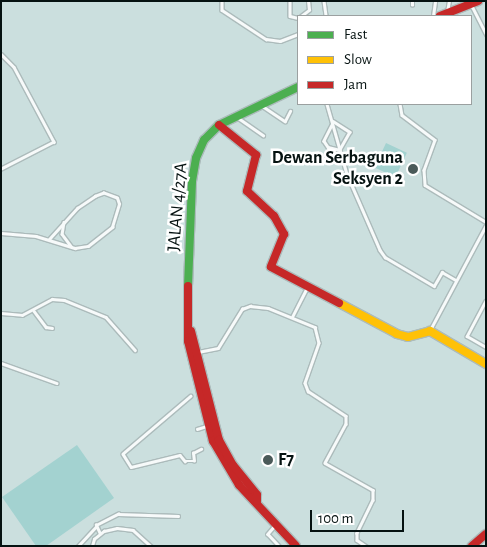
<!DOCTYPE html>
<style>
body{margin:0}
#map{position:relative;width:487px;height:547px;overflow:hidden;background:#cbdfde;font-family:"Alegreya Sans",sans-serif}
div>[style]{position:absolute}
.green>*{inset:0;background:#a3d2d0;transform-origin:0 0}
.roads{filter:drop-shadow(1px 0 #acbbbb) drop-shadow(-1px 0 #acbbbb) drop-shadow(0 1px #acbbbb) drop-shadow(0 -1px #acbbbb)}
.lane>*{height:2.5px;margin:-1.25px;padding:0 1.25px;transform-origin:1.25px;border-radius:1.25px;background:#f7fafa}
.fast>*{height:8px;margin:-4px;padding:0 4px;transform-origin:4px;border-radius:4px;background:#4caf50}
.slow>*{height:8px;margin:-4px;padding:0 4px;transform-origin:4px;border-radius:4px;background:#ffc107}
.jam>*{height:8px;margin:-4px;padding:0 4px;transform-origin:4px;border-radius:4px;background:#c62828}
.dots>*{width:14px;height:14px;translate:-50% -50%;box-sizing:border-box;border:2px solid #fff;border-radius:50%}
span{translate:-50% -50%;white-space:nowrap;text-align:center;line-height:1.15;-webkit-text-stroke:5px #fff;paint-order:stroke}
.poi-label{font-size:18px;color:#051211;font-weight:700}
.right{translate:-100% -50%;text-align:right}
.left{translate:0 -50%;text-align:left}
.street-label{font-size:18px;color:#051211}
.frame{position:absolute;inset:0;border:2px solid #051211;pointer-events:none}
.legend{position:absolute;left:297px;top:15px;width:175px;height:90px;box-sizing:border-box;background:#fff;border:1px solid #9ba0a0;margin:0;padding:6px 9px;list-style:none;font-size:15px;color:#051211}
.legend li{display:flex;align-items:center;gap:10px;height:25px}
.legend b{width:25px;border:1px solid #9ba0a0}
.scale{position:absolute;left:310px;top:510px;width:94px;height:22px;box-sizing:border-box;border:2px solid #051211;border-top:0;padding-left:6px;font-size:15px;line-height:18px;white-space:nowrap;color:#051211;-webkit-text-stroke:4px #fff;paint-order:stroke}
</style>
<div id="map">
<div class="green">
<div style="left:386px;top:143px;width:23px;height:27px;rotate:25deg"></div>
<div style="clip-path:polygon(77px 445px,114px 498px,46px 546px,36px 546px,2px 497px)"></div>
</div>
<div class="roads">
<div class="lane">
<div style="left:222px;top:1px;width:9px;rotate:90deg"></div>
<div style="left:222px;top:10px;width:53px;rotate:33.4deg"></div>
<div style="left:266px;top:39px;width:14px;rotate:8deg"></div>
<div style="left:280px;top:41px;width:19px;rotate:-21deg"></div>
<div style="left:290px;top:1px;width:15px;rotate:90deg"></div>
<div style="left:290px;top:16px;width:8px;rotate:14deg"></div>
<div style="left:324px;top:1px;width:15px;rotate:82deg"></div>
<div style="left:471px;top:4px;width:34px;rotate:63deg"></div>
<div style="left:412px;top:5px;width:4px;rotate:-90deg"></div>
<div style="left:447px;top:12px;width:11px;rotate:-80deg"></div>
<div style="left:301px;top:16px;width:10px;rotate:-37deg"></div>
<div style="left:309px;top:10px;width:9px;rotate:-96deg"></div>
<div style="left:433px;top:16px;width:15px;rotate:-82deg"></div>
<div style="left:1px;top:54px;width:18px;rotate:45deg"></div>
<div style="left:14px;top:67px;width:85px;rotate:61.9deg"></div>
<div style="left:54px;top:142px;width:59px;rotate:153deg"></div>
<div style="left:327px;top:104px;width:73px;rotate:74.1deg"></div>
<div style="left:347px;top:174px;width:83px;rotate:66.5deg"></div>
<div style="left:380px;top:250px;width:9px;rotate:54deg"></div>
<div style="left:385px;top:257px;width:57px;rotate:30.6deg"></div>
<div style="left:434px;top:286px;width:16px;rotate:-60deg"></div>
<div style="left:442px;top:272px;width:16px;rotate:30deg"></div>
<div style="left:400px;top:104px;width:11px;rotate:80deg"></div>
<div style="left:402px;top:115px;width:41px;rotate:37.1deg"></div>
<div style="left:435px;top:140px;width:32px;rotate:110deg"></div>
<div style="left:424px;top:170px;width:15px;rotate:86deg"></div>
<div style="left:425px;top:185px;width:71px;rotate:31.2deg"></div>
<div style="left:261px;top:105px;width:29px;rotate:34deg"></div>
<div style="left:285px;top:121px;width:11px;rotate:-63deg"></div>
<div style="left:237px;top:117px;width:32px;rotate:35deg"></div>
<div style="left:333px;top:121px;width:20px;rotate:33deg"></div>
<div style="left:350px;top:132px;width:20px;rotate:120deg"></div>
<div style="left:332px;top:125px;width:18px;rotate:117deg"></div>
<div style="left:324px;top:141px;width:7px;rotate:56deg"></div>
<div style="left:328px;top:147px;width:12px;rotate:14deg"></div>
<div style="left:64px;top:222px;width:12px;rotate:99deg"></div>
<div style="left:62px;top:234px;width:15px;rotate:53deg"></div>
<div style="left:1px;top:233px;width:35px;rotate:5deg"></div>
<div style="left:36px;top:236px;width:41px;rotate:17.1deg"></div>
<div style="left:75px;top:248px;width:13px;rotate:-9deg"></div>
<div style="left:88px;top:246px;width:31px;rotate:-38deg"></div>
<div style="left:112px;top:227px;width:24px;rotate:-73deg"></div>
<div style="left:119px;top:204px;width:6px;rotate:-108deg"></div>
<div style="left:117px;top:198px;width:14px;rotate:-159deg"></div>
<div style="left:104px;top:193px;width:9px;rotate:159deg"></div>
<div style="left:96px;top:196px;width:22px;rotate:146deg"></div>
<div style="left:78px;top:208px;width:42px;rotate:132.1deg"></div>
<div style="left:486px;top:301px;width:40px;rotate:118deg"></div>
<div style="left:467px;top:336px;width:22px;rotate:30deg"></div>
<div style="left:34px;top:311px;width:20px;rotate:53deg"></div>
<div style="left:46px;top:327px;width:6px;rotate:9deg"></div>
<div style="left:1px;top:313px;width:21px;rotate:5deg"></div>
<div style="left:22px;top:315px;width:34px;rotate:-28deg"></div>
<div style="left:52px;top:299px;width:12px;rotate:5deg"></div>
<div style="left:64px;top:300px;width:45px;rotate:22deg"></div>
<div style="left:106px;top:317px;width:44px;rotate:48.7deg"></div>
<div style="left:292px;top:317px;width:33px;rotate:-63deg"></div>
<div style="left:430px;top:330px;width:119px;rotate:-61.9deg"></div>
<div style="left:198px;top:352px;width:20px;rotate:-11deg"></div>
<div style="left:218px;top:348px;width:46px;rotate:-58.4deg"></div>
<div style="left:242px;top:309px;width:9px;rotate:-21deg"></div>
<div style="left:250px;top:306px;width:18px;rotate:6deg"></div>
<div style="left:268px;top:308px;width:51px;rotate:22deg"></div>
<div style="left:315px;top:327px;width:16px;rotate:76deg"></div>
<div style="left:319px;top:343px;width:42px;rotate:109.3deg"></div>
<div style="left:305px;top:383px;width:9px;rotate:69deg"></div>
<div style="left:308px;top:391px;width:45px;rotate:33.3deg"></div>
<div style="left:346px;top:416px;width:8px;rotate:90deg"></div>
<div style="left:346px;top:424px;width:44px;rotate:118.3deg"></div>
<div style="left:325px;top:463px;width:55px;rotate:29.4deg"></div>
<div style="left:373px;top:490px;width:10px;rotate:90deg"></div>
<div style="left:373px;top:500px;width:37px;rotate:116deg"></div>
<div style="left:357px;top:533px;width:7px;rotate:90deg"></div>
<div style="left:357px;top:540px;width:11px;rotate:34deg"></div>
<div style="left:1px;top:363px;width:59px;rotate:19.7deg"></div>
<div style="left:191px;top:396px;width:89px;rotate:139.5deg"></div>
<div style="left:123px;top:454px;width:15px;rotate:58deg"></div>
<div style="left:131px;top:467px;width:50px;rotate:-13.8deg"></div>
<div style="left:180px;top:455px;width:8px;rotate:50deg"></div>
<div style="left:185px;top:461px;width:9px"></div>
<div style="left:194px;top:461px;width:8px;rotate:-97deg"></div>
<div style="left:193px;top:453px;width:9px;rotate:-27deg"></div>
<div style="left:197px;top:429px;width:10px;rotate:-17deg"></div>
<div style="left:275px;top:526px;width:11px;rotate:131deg"></div>
<div style="left:268px;top:534px;width:16px;rotate:47deg"></div>
<div style="left:100px;top:534px;width:10px;rotate:-114deg"></div>
<div style="left:96px;top:525px;width:25px;rotate:-27deg"></div>
<div style="left:118px;top:514px;width:60px;rotate:1.9deg"></div>
<div style="left:78px;top:546px;width:26px;rotate:-47deg"></div>
<div style="left:92px;top:546px;width:7px;rotate:-74deg"></div>
<div style="left:94px;top:539px;width:13px;rotate:-39deg"></div>
<div style="left:104px;top:531px;width:13px;rotate:-13deg"></div>
<div style="left:117px;top:528px;width:16px;rotate:7deg"></div>
<div style="left:133px;top:530px;width:24px;rotate:42deg"></div>
</div>
<div class="fast">
<div style="left:188px;top:286px;width:105px;rotate:-87.8deg"></div>
<div style="left:192px;top:181px;width:23px;rotate:-80deg"></div>
<div style="left:196px;top:158px;width:20px;rotate:-66deg"></div>
<div style="left:204px;top:140px;width:21px;rotate:-45deg"></div>
<div style="left:219px;top:125px;width:88px;rotate:-25.7deg"></div>
</div>
<div class="slow">
<div style="left:339px;top:303px;width:66px;rotate:28.1deg"></div>
<div style="left:397px;top:334px;width:11px;rotate:15deg"></div>
<div style="left:408px;top:337px;width:23px;rotate:-15deg"></div>
<div style="left:430px;top:331px;width:65px;rotate:30.5deg"></div>
</div>
<div class="jam">
<div style="left:440px;top:16px;width:41px;rotate:-21.5deg"></div>
<div style="left:219px;top:125px;width:48px;rotate:39deg"></div>
<div style="left:256px;top:155px;width:37px;rotate:104deg"></div>
<div style="left:247px;top:191px;width:37px;rotate:43deg"></div>
<div style="left:274px;top:216px;width:21px;rotate:61deg"></div>
<div style="left:284px;top:234px;width:35px;rotate:112deg"></div>
<div style="left:271px;top:267px;width:77px;rotate:27.9deg"></div>
<div style="left:188px;top:286px;width:55px;rotate:90deg"></div>
<div style="left:188px;top:341px;width:103px;rotate:76deg"></div>
<div style="left:213px;top:441px;width:51px;rotate:59.4deg"></div>
<div style="left:239px;top:485px;width:83px;rotate:46.9deg"></div>
<div style="left:191px;top:331px;width:113px;rotate:75.6deg"></div>
<div style="left:219px;top:440px;width:29px;rotate:61deg"></div>
<div style="left:233px;top:465px;width:38px;rotate:51deg"></div>
<div style="left:257px;top:495px;width:6px;rotate:90deg"></div>
<div style="left:472px;top:546px;width:18px;rotate:-41deg"></div>
</div>
</div>
<div class="dots">
<div style="left:413px;top:169px;background:#4a5a59"></div>
<div style="left:268px;top:460px;background:#4a5a59"></div>
</div>
<div class="poi-label">
<span class="right" style="left:403px;top:169px">Dewan Serbaguna<br>Seksyen 2</span>
<span class="left" style="left:278px;top:460px">F7</span>
</div>
<div class="street-label">
<span style="left:178px;top:207px;rotate:-85deg">JALAN 4/27A</span>
</div>
<div class="frame"></div>
<ul class="legend">
<li><b style="height:6px;background:#4caf50"></b>Fast</li>
<li><b style="height:6px;background:#ffc107"></b>Slow</li>
<li><b style="height:6px;background:#c62828"></b>Jam</li>
</ul>
<div class="scale">100 m</div>
</div>
